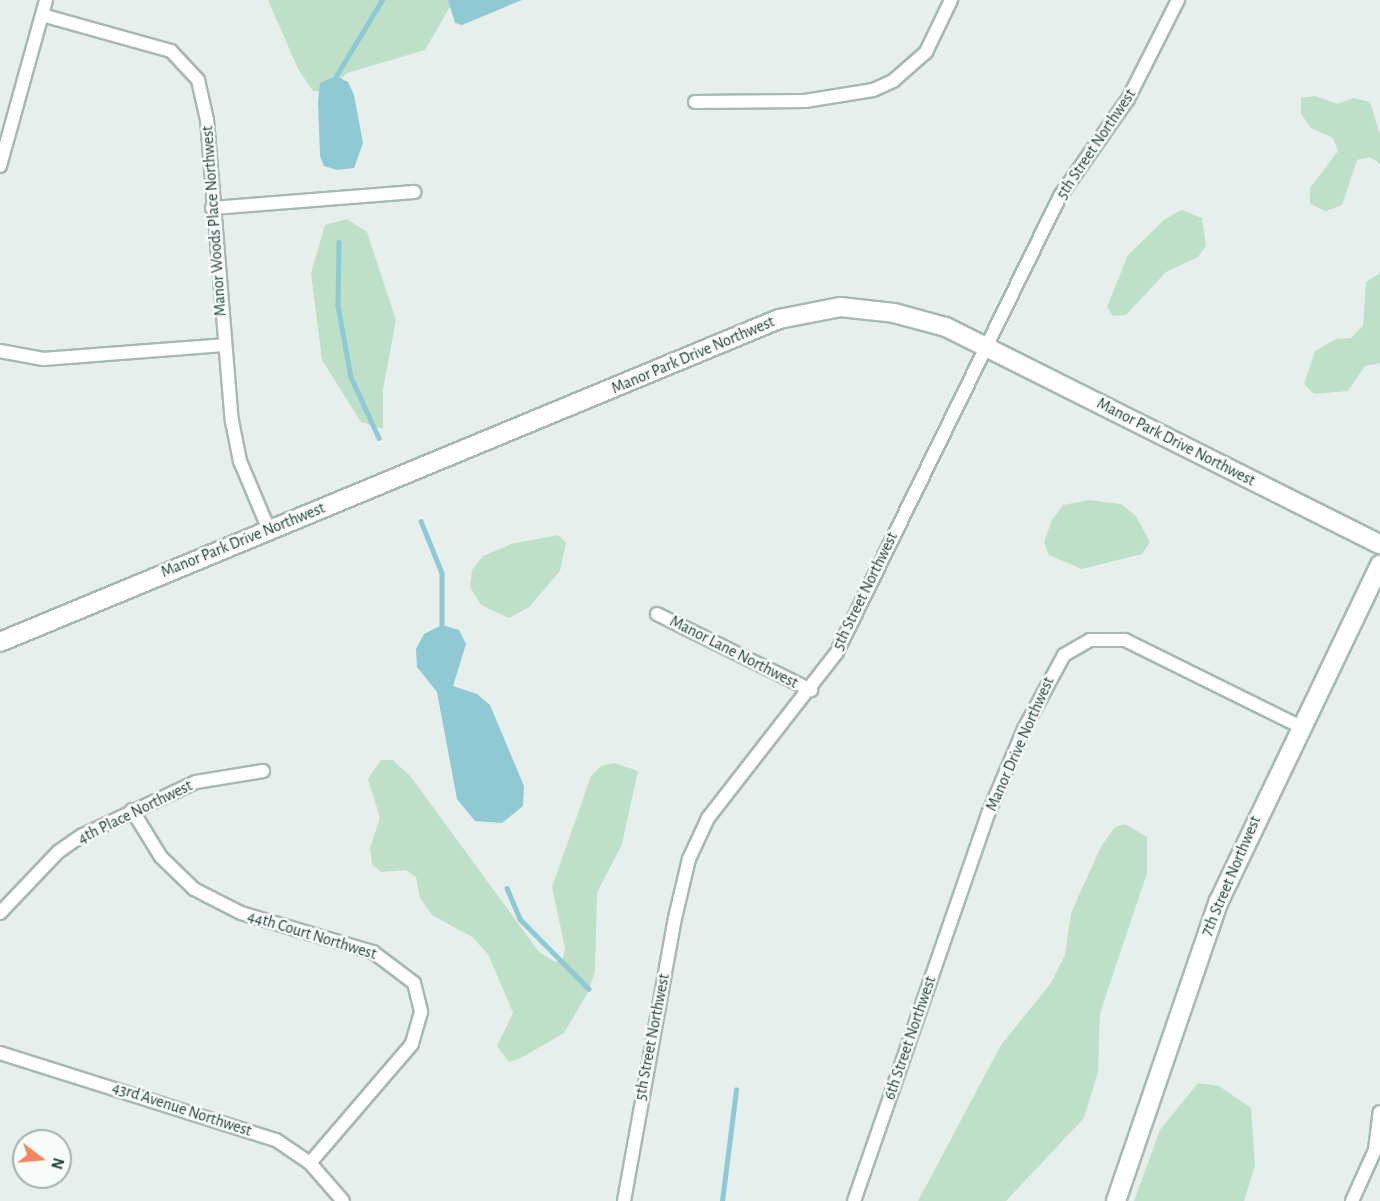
<!DOCTYPE html>
<style>
body{margin:0}
#map{position:relative;width:1380px;height:1201px;overflow:hidden;background:#e6efeb;font-family:"Alegreya Sans",sans-serif}
div>[style]{position:absolute}
.green>*{inset:0;background:#bfe0c8}
.water>*{inset:0;background:#8ec9d4}
.stream>*{height:4.5px;margin:-2.25px;padding:0 2.25px;transform-origin:2.25px;border-radius:2.25px;background:#8ec9d4}
.roads{filter:drop-shadow(2px 0 #a8b8b2) drop-shadow(-2px 0 #a8b8b2) drop-shadow(0 2px #a8b8b2) drop-shadow(0 -2px #a8b8b2)}
.street>*{height:12px;margin:-6px;padding:0 6px;transform-origin:6px;border-radius:6px;background:#fff}
.secondary>*{height:18px;margin:-9px;padding:0 9px;transform-origin:9px;border-radius:9px;background:#fff}
span{translate:-50% -50%;white-space:nowrap;text-align:center;line-height:1.15;-webkit-text-stroke:5px #f7fbf9;paint-order:stroke}
.street-label{font-size:16px;color:#24423a}
.north{position:absolute;left:12px;top:1129px;width:60px;height:60px;box-sizing:border-box;background:#f7fbf9;border:2px solid #a3b1ad;border-radius:50%;rotate:106deg;font-size:16px;font-weight:700;line-height:24px;text-align:center;color:#24423a}
.north::after{content:'';display:block;margin:auto;width:21px;height:27px;background:#f4845f;clip-path:polygon(50% 0,100% 100%,50% 72%,0 100%)}
</style>
<div id="map">
<div class="green">
<div style="clip-path:polygon(268px 0,454px 0,425px 50px,347px 73px,327px 92px,313px 91px,299px 71px)"></div>
<div style="clip-path:polygon(1315px 96px,1337px 104px,1354px 98px,1370px 102px,1380px 134px,1380px 164px,1370px 157px,1357px 160px,1342px 205px,1326px 211px,1310px 204px,1310px 188px,1338px 151px,1333px 138px,1311px 128px,1301px 114px,1301px 98px)"></div>
<div style="clip-path:polygon(1182px 210px,1202px 218px,1206px 246px,1198px 257px,1166px 272px,1126px 315px,1113px 316px,1107px 307px,1128px 255px,1165px 219px)"></div>
<div style="clip-path:polygon(347px 219px,367px 232px,396px 320px,383px 389px,383px 429px,361px 422px,322px 360px,311px 273px,325px 225px)"></div>
<div style="clip-path:polygon(1380px 273px,1380px 363px,1365px 366px,1348px 391px,1314px 394px,1304px 384px,1315px 351px,1336px 339px,1351px 338px,1363px 326px,1366px 282px)"></div>
<div style="clip-path:polygon(1089px 500px,1121px 504px,1136px 516px,1150px 542px,1142px 554px,1082px 569px,1049px 555px,1044px 542px,1052px 520px,1063px 505px)"></div>
<div style="clip-path:polygon(558px 535px,566px 543px,560px 571px,529px 607px,509px 618px,481px 605px,470px 587px,472px 570px,483px 556px,511px 544px)"></div>
<div style="clip-path:polygon(381px 760px,393px 760px,411px 777px,539px 952px,555px 962px,563px 958px,565px 948px,552px 887px,591px 776px,601px 766px,615px 763px,638px 771px,622px 844px,597px 893px,595px 972px,587px 994px,564px 1033px,521px 1058px,509px 1062px,497px 1046px,513px 1013px,488px 954px,472px 937px,432px 915px,420px 898px,416px 877px,406px 870px,381px 872px,372px 864px,370px 848px,380px 818px,368px 779px)"></div>
<div style="clip-path:polygon(1125px 824px,1147px 837px,1147px 873px,1100px 1013px,1098px 1072px,1084px 1118px,1006px 1201px,918px 1201px,1001px 1045px,1051px 983px,1065px 955px,1071px 914px,1083px 886px,1102px 845px,1115px 827px)"></div>
<div style="clip-path:polygon(1198px 1083px,1219px 1086px,1251px 1108px,1255px 1165px,1244px 1201px,1134px 1201px,1160px 1130px)"></div>
</div>
<div class="water">
<div style="clip-path:polygon(448px 0,522px 0,462px 25px,455px 23px)"></div>
<div style="clip-path:polygon(336px 76px,348px 82px,354px 95px,363px 143px,354px 168px,337px 170px,324px 166px,320px 156px,318px 102px,320px 83px)"></div>
<div style="clip-path:polygon(442px 625px,459px 630px,466px 644px,453px 686px,477px 694px,490px 705px,524px 786px,523px 806px,502px 823px,475px 821px,457px 799px,437px 692px,417px 667px,416px 649px,424px 634px)"></div>
</div>
<div class="stream">
<div style="left:336px;top:76px;width:89px;rotate:-58.8deg"></div>
<div style="left:339px;top:242px;width:64px;rotate:90.9deg"></div>
<div style="left:338px;top:306px;width:72px;rotate:79.6deg"></div>
<div style="left:351px;top:377px;width:67px;rotate:65.3deg"></div>
<div style="left:421px;top:521px;width:56px;rotate:68deg"></div>
<div style="left:442px;top:573px;width:52px;rotate:90deg"></div>
<div style="left:507px;top:888px;width:34px;rotate:67deg"></div>
<div style="left:520px;top:919px;width:98px;rotate:45.4deg"></div>
<div style="left:722px;top:1201px;width:112px;rotate:-82.8deg"></div>
</div>
<div class="roads">
<div class="street">
<div style="left:42px;top:15px;width:134px;rotate:15.6deg"></div>
<div style="left:171px;top:51px;width:40px;rotate:47deg"></div>
<div style="left:198px;top:80px;width:41px;rotate:77.3deg"></div>
<div style="left:207px;top:120px;width:302px;rotate:85.3deg"></div>
<div style="left:232px;top:421px;width:41px;rotate:78.7deg"></div>
<div style="left:240px;top:461px;width:75px;rotate:67.2deg"></div>
<div style="left:695px;top:102px;width:110px;rotate:-0.5deg"></div>
<div style="left:805px;top:101px;width:69px;rotate:-9.2deg"></div>
<div style="left:873px;top:90px;width:22px;rotate:-24deg"></div>
<div style="left:893px;top:81px;width:44px;rotate:-41.3deg"></div>
<div style="left:926px;top:52px;width:58px;rotate:-64.3deg"></div>
<div style="left:0;top:166px;width:172px;rotate:-74.5deg"></div>
<div style="left:212px;top:208px;width:203px;rotate:-4.5deg"></div>
<div style="left:0;top:351px;width:44px;rotate:10.5deg"></div>
<div style="left:43px;top:359px;width:181px;rotate:-4.4deg"></div>
<div style="left:657px;top:614px;width:172px;rotate:26.3deg"></div>
<div style="left:132px;top:810px;width:55px;rotate:58.3deg"></div>
<div style="left:161px;top:857px;width:46px;rotate:44.1deg"></div>
<div style="left:194px;top:889px;width:53px;rotate:27.1deg"></div>
<div style="left:241px;top:913px;width:138px;rotate:16.5deg"></div>
<div style="left:373px;top:952px;width:51px;rotate:37.1deg"></div>
<div style="left:414px;top:983px;width:30px;rotate:76deg"></div>
<div style="left:421px;top:1012px;width:33px;rotate:106deg"></div>
<div style="left:412px;top:1044px;width:157px;rotate:130.6deg"></div>
<div style="left:0;top:913px;width:84px;rotate:-46.4deg"></div>
<div style="left:58px;top:852px;width:28px;rotate:-35deg"></div>
<div style="left:81px;top:836px;width:127px;rotate:-25.2deg"></div>
<div style="left:196px;top:782px;width:68px;rotate:-9.3deg"></div>
<div style="left:0;top:1053px;width:289px;rotate:17.5deg"></div>
<div style="left:276px;top:1140px;width:41px;rotate:34.1deg"></div>
<div style="left:310px;top:1163px;width:50px;rotate:49deg"></div>
<div style="left:624px;top:1201px;width:288px;rotate:-79.8deg"></div>
<div style="left:675px;top:918px;width:61px;rotate:-76.7deg"></div>
<div style="left:689px;top:859px;width:45px;rotate:-65.1deg"></div>
<div style="left:708px;top:818px;width:210px;rotate:-52.1deg"></div>
<div style="left:837px;top:652px;width:508px;rotate:-63.94deg"></div>
<div style="left:1060px;top:196px;width:118px;rotate:-55deg"></div>
<div style="left:1128px;top:99px;width:111px;rotate:-63.2deg"></div>
<div style="left:854px;top:1201px;width:410px;rotate:-70.9deg"></div>
<div style="left:988px;top:814px;width:92px;rotate:-67deg"></div>
<div style="left:1024px;top:729px;width:84px;rotate:-61.6deg"></div>
<div style="left:1064px;top:655px;width:30px;rotate:-30deg"></div>
<div style="left:1090px;top:640px;width:35px"></div>
<div style="left:1125px;top:640px;width:194px;rotate:26.3deg"></div>
<div style="left:1352px;top:1201px;width:56px;rotate:-65.7deg"></div>
<div style="left:1375px;top:1150px;width:38px;rotate:-83deg"></div>
</div>
<div class="secondary">
<div style="left:0;top:642px;width:843px;rotate:-22.52deg"></div>
<div style="left:779px;top:319px;width:62px;rotate:-11.1deg"></div>
<div style="left:840px;top:307px;width:54px;rotate:6.3deg"></div>
<div style="left:894px;top:313px;width:54px;rotate:15.1deg"></div>
<div style="left:946px;top:327px;width:485px;rotate:26.6deg"></div>
<div style="left:1116px;top:1201px;width:317px;rotate:-71.1deg"></div>
<div style="left:1219px;top:901px;width:373px;rotate:-64.4deg"></div>
</div>
</div>
<div class="street-label">
<span style="left:1096px;top:144px;rotate:-56deg">5th Street Northwest</span>
<span style="left:214px;top:221px;rotate:-94deg">Manor Woods Place Northwest</span>
<span style="left:693px;top:355px;rotate:-23deg">Manor Park Drive Northwest</span>
<span style="left:1176px;top:442px;rotate:27deg">Manor Park Drive Northwest</span>
<span style="left:243px;top:540px;rotate:-22deg">Manor Park Drive Northwest</span>
<span style="left:865px;top:591px;rotate:-64deg">5th Street Northwest</span>
<span style="left:734px;top:652px;rotate:27deg">Manor Lane Northwest</span>
<span style="left:1020px;top:744px;rotate:-66deg">Manor Drive Northwest</span>
<span style="left:135px;top:812px;rotate:-26deg">4th Place Northwest</span>
<span style="left:1231px;top:876px;rotate:-67deg">7th Street Northwest</span>
<span style="left:312px;top:935px;rotate:17deg">44th Court Northwest</span>
<span style="left:652px;top:1037px;rotate:-79deg">5th Street Northwest</span>
<span style="left:910px;top:1038px;rotate:-71deg">6th Street Northwest</span>
<span style="left:182px;top:1109px;rotate:18deg">43rd Avenue Northwest</span>
</div>
<div class="north">N</div>
</div>
